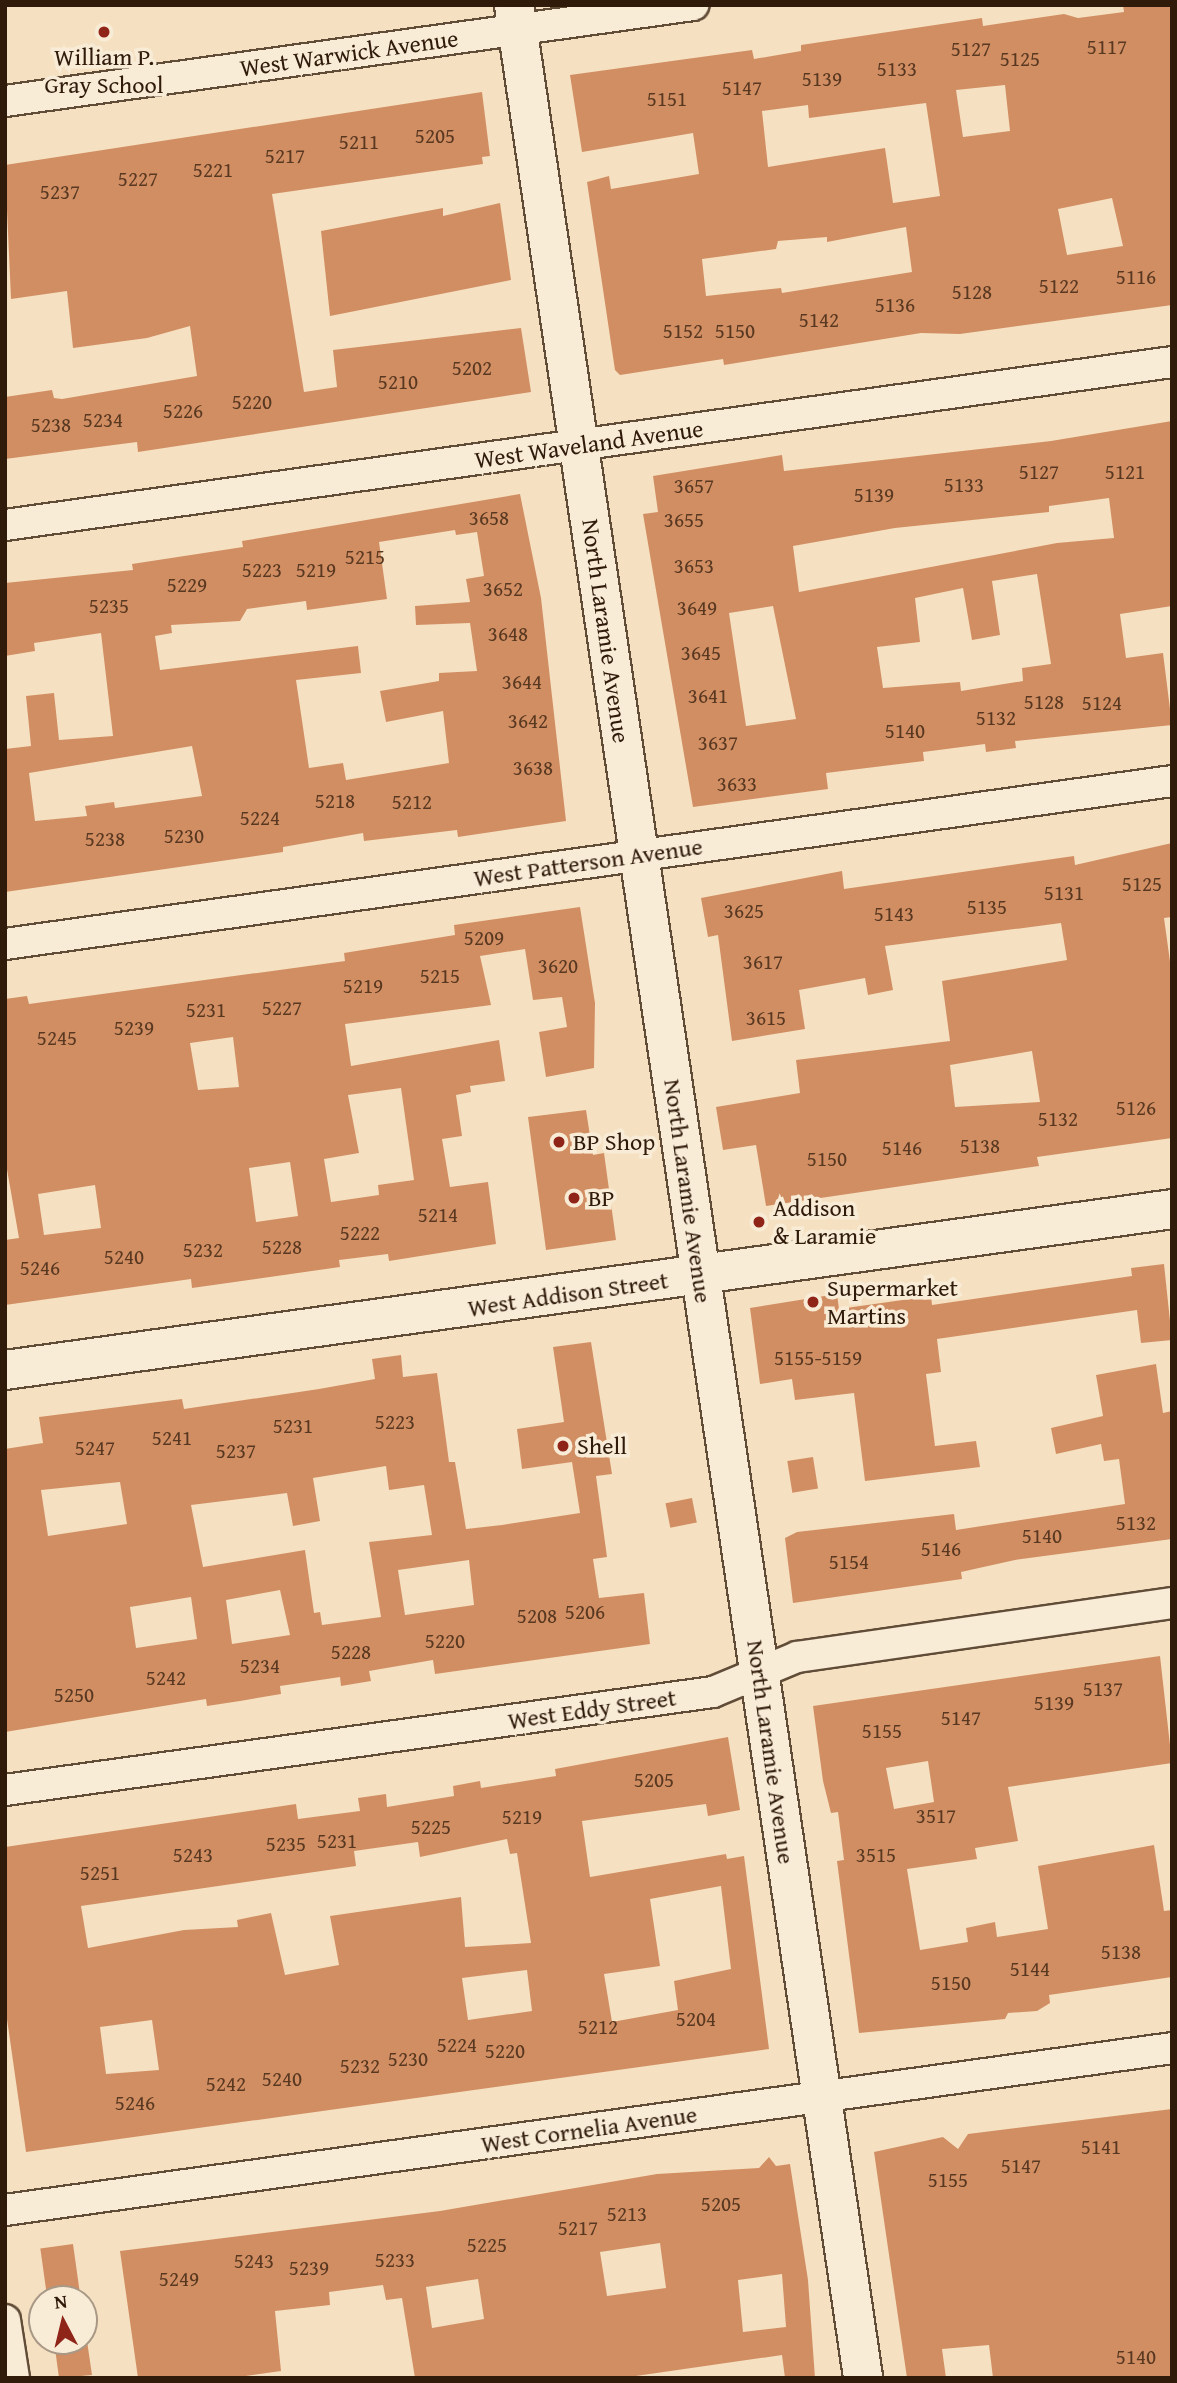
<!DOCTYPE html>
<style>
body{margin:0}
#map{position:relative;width:1177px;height:2383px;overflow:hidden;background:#f5e1c1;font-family:"Gentium Book Plus",serif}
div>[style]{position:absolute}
.building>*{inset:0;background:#d28e63;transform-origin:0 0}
.roads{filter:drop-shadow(2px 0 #614c38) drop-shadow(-2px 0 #614c38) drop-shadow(0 2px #614c38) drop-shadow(0 -2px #614c38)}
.street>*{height:30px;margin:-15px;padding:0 15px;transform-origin:15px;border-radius:15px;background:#f8ecd7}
.secondary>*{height:38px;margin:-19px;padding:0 19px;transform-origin:19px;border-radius:19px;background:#f8ecd7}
.dots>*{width:19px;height:19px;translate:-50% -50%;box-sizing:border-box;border:4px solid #f8ecd7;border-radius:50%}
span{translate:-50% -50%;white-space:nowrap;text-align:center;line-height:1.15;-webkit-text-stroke:7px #f8ecd7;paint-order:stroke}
.number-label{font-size:21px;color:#583820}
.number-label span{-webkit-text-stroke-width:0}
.street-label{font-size:24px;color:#301b0a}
.poi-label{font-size:24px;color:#301b0a}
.left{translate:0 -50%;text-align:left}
.frame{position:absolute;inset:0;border:7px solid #301b0a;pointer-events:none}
.north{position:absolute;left:28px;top:2285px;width:70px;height:70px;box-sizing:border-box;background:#f8ecd7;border:2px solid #a89885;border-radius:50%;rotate:353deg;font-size:19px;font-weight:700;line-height:28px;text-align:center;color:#301b0a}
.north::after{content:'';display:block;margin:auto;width:24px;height:32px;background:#8f2418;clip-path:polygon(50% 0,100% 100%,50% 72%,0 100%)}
</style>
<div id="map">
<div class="building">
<div style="clip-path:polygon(evenodd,1123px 5px,1172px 5px,1172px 305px,960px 334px,921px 333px,724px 365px,723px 359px,620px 375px,615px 370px,587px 182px,609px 176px,611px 189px,699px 174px,693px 133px,582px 152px,570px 75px,752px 50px,754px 59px,801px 51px,801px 45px,982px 18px,983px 26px,1064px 14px,1078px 18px,1124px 12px,1123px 5px,1005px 85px,1010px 131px,963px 137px,956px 90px,1005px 85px,1123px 5px,926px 103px,940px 196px,893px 203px,885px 148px,768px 167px,762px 111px,808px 105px,809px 118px,926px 103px,1123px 5px,1112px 198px,1123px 246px,1067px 255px,1058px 209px,1112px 198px,1123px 5px,906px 227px,912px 272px,782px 293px,781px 288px,706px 296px,702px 259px,776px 249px,778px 241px,827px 237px,827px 242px,906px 227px)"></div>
<div style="clip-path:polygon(482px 92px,490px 156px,482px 157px,483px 164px,272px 194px,304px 392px,337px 387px,333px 350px,521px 328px,531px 392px,138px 452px,137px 442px,5px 459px,5px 397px,52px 390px,54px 398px,62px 399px,197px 376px,190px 326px,147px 338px,73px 348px,67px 291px,11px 299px,5px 165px)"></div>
<div style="clip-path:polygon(500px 203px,511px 280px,330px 316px,321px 231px,443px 208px,443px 216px)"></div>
<div style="clip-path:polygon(evenodd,1172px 421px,1172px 606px,1120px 614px,1126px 658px,1163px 653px,1172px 725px,1015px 741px,1016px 748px,986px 752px,985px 744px,923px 752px,924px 761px,826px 773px,828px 789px,693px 807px,643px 514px,658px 512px,653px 476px,782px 455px,784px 471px,1051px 441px,1172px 421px,1109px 498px,1114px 538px,1057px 543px,799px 592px,793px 546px,895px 528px,1049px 512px,1049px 506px,1109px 498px,1172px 421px,1037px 574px,1051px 664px,1022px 668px,1023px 681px,961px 691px,960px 682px,883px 688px,877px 647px,920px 642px,915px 598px,963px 588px,972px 640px,1000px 635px,992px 581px,1037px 574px,1172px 421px,773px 606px,796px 719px,746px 726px,729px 613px,773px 606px)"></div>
<div style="clip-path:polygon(evenodd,520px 494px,541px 598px,566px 821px,458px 837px,457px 830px,364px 841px,363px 833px,283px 847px,283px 852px,5px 892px,5px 749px,31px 746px,26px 696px,54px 693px,59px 740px,113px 736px,101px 633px,34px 643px,35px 651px,5px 656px,5px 583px,133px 570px,132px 564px,243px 547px,242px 541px,520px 494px,455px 530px,456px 535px,477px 532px,484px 576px,466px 579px,470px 602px,415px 606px,416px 625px,470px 623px,477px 671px,439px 673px,439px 681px,380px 691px,386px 722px,443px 711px,449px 763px,346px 780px,343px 763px,309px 768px,296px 680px,361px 673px,358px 646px,160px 670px,155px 636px,172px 633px,171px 625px,240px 621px,247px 609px,306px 601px,307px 610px,387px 599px,379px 542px,455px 530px,520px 494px,192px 746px,202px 796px,115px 808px,114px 802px,85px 806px,87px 816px,35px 821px,29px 773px,192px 746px)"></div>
<div style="clip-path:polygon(evenodd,1172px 843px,1172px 917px,1164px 918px,1172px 976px,1172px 1138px,1037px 1157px,1039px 1166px,766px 1206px,756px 1145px,723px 1150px,716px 1107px,800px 1093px,796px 1060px,950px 1041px,942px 981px,1067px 960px,1061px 923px,885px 946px,893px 990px,868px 995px,865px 978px,799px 990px,805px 1029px,732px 1041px,718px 935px,708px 937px,701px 898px,842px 871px,844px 889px,1074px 856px,1075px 865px,1172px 843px,1032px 1051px,1040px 1102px,955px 1107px,950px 1065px,1032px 1051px)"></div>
<div style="clip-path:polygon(evenodd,580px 907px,595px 1003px,594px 1068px,546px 1077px,539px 1032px,567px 1027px,562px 997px,533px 1000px,525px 949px,480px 956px,491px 1005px,345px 1024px,351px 1066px,499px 1040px,505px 1081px,470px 1086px,471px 1092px,456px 1095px,462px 1136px,442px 1139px,450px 1187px,488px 1182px,496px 1244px,389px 1261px,388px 1254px,339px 1260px,340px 1267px,192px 1288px,191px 1279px,5px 1305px,5px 1240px,19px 1238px,5px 1158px,5px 999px,27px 996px,29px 1004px,345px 961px,344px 953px,455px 935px,454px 925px,580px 907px,233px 1037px,239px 1087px,198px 1090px,190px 1043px,233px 1037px,580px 907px,401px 1088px,414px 1180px,378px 1185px,379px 1195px,331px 1202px,324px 1159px,359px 1153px,348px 1095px,401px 1088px,580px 907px,290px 1162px,298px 1216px,256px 1222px,249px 1168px,290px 1162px,580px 907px,95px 1185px,101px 1228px,44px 1235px,38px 1194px,95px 1185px)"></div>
<div style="clip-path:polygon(586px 1110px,593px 1155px,604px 1153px,616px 1240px,546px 1250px,528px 1117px)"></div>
<div style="clip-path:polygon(1164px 1264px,1172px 1340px,1141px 1343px,1137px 1310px,937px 1339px,941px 1372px,926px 1374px,935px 1446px,976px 1441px,980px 1467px,865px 1481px,854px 1393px,795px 1400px,792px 1379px,760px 1384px,750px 1308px,837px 1294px,839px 1309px,931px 1296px,932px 1305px,1132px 1276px,1131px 1268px)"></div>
<div style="clip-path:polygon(evenodd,591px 1342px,612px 1474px,596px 1476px,607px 1557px,593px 1559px,599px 1598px,644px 1593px,650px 1644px,435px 1674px,433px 1660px,369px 1671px,371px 1681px,341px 1686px,340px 1677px,280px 1686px,281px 1694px,240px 1701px,207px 1706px,206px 1699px,5px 1732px,5px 1449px,43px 1443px,39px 1417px,182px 1399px,184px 1409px,319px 1389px,375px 1379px,372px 1359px,401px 1355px,403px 1377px,437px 1373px,449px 1462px,455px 1462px,466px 1529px,502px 1525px,580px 1513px,572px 1462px,522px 1469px,517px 1429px,564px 1422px,553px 1347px,591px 1342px,386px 1466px,389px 1490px,424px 1485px,432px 1535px,369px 1542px,381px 1617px,322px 1625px,320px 1612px,314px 1613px,305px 1550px,203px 1567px,191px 1505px,287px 1493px,293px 1526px,320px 1521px,313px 1478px,386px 1466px,591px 1342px,120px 1482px,127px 1524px,48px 1536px,41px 1490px,120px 1482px,591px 1342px,469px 1560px,474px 1605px,405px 1615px,398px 1570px,469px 1560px,591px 1342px,280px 1590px,290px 1635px,232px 1644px,226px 1600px,280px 1590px,591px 1342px,191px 1597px,197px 1639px,136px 1648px,130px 1607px,191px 1597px)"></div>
<div style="clip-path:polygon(1156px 1364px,1163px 1413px,1172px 1411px,1172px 1539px,1015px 1560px,961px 1572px,962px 1579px,793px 1603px,785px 1538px,797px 1532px,954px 1514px,956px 1530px,1125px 1504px,1119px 1459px,1104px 1461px,1101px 1444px,1056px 1454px,1051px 1428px,1103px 1416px,1096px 1375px)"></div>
<div style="left:813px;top:1457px;width:32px;height:26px;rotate:81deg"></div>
<div style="left:692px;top:1498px;width:25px;height:27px;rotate:79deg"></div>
<div style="clip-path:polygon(evenodd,1160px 1656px,1172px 1763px,1008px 1787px,1018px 1841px,975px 1848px,977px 1859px,907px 1869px,920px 1950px,968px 1942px,966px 1928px,995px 1922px,997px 1937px,1048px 1929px,1038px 1866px,1154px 1845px,1164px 1911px,1172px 1910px,1172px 1977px,1049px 1995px,1050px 2003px,1037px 2011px,1008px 2013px,1005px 2019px,859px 2033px,837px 1861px,844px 1860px,838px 1812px,831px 1813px,823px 1781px,813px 1706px,1160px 1656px,928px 1761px,934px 1802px,894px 1809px,886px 1768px,928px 1761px)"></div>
<div style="clip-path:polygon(evenodd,728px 1737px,740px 1810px,708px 1816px,706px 1804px,582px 1821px,590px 1877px,726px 1854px,727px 1859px,744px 1856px,769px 2049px,26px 2152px,5px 2005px,5px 1847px,296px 1804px,298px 1819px,360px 1811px,358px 1798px,386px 1794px,387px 1807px,454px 1796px,453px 1786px,480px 1781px,481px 1788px,556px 1776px,555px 1769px,728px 1737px,507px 1839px,510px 1854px,517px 1853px,531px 1943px,465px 1947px,461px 1897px,330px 1916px,339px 1965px,285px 1975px,271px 1913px,237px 1920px,238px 1927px,184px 1930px,88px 1948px,81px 1906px,356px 1866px,354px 1851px,418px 1842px,420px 1857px,507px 1839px,728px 1737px,721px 1886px,731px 1969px,674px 1981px,678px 2010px,612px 2022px,604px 1974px,660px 1966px,650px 1899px,721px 1886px,728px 1737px,527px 1970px,532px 2011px,468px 2020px,462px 1978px,527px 1970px,728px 1737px,152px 2020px,159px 2070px,106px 2074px,100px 2027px,152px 2020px)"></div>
<div style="clip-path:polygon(1172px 2109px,1172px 2378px,993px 2378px,989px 2345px,942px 2349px,946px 2378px,907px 2378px,874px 2152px,943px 2137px,958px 2149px,968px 2134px)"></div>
<div style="clip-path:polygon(evenodd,769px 2157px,776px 2166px,790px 2164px,808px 2280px,815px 2378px,785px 2378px,782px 2355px,622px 2378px,415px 2378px,402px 2298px,386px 2300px,383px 2285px,329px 2292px,330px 2305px,275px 2311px,281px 2371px,232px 2378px,138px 2378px,120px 2251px,440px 2211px,657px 2174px,759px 2168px,769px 2157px,660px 2243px,666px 2288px,607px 2296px,600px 2252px,660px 2243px,769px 2157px,782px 2274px,786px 2327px,743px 2332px,738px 2280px,782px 2274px,769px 2157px,478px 2279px,484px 2319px,432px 2328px,426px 2287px,478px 2279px)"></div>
<div style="left:73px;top:2244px;width:56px;height:33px;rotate:82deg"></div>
<div style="clip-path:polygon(54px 2341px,87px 2341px,92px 2375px,59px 2378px)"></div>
</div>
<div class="roads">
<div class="street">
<div style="left:5px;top:101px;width:695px;rotate:-7.94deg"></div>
<div style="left:5px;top:525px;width:1178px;rotate:-7.95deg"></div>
<div style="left:5px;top:944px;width:1178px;rotate:-7.95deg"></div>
<div style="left:5px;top:1790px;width:715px;rotate:-7.88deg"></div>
<div style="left:713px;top:1692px;width:91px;rotate:-22.6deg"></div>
<div style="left:797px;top:1657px;width:379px;rotate:-8.2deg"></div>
<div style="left:5px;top:2210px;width:1178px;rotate:-7.9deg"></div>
<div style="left:5px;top:2320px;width:59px;rotate:81.2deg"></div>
</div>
<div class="secondary">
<div style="left:514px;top:5px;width:2399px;rotate:81.63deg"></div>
<div style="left:5px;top:1370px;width:1178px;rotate:-7.85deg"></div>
</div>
</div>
<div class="dots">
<div style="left:104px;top:32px;background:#8f2418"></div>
<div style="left:559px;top:1142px;background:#8f2418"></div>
<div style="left:574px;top:1198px;background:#8f2418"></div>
<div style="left:759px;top:1222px;background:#8f2418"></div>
<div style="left:813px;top:1302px;background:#8f2418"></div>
<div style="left:563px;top:1446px;background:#8f2418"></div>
</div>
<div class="number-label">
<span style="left:1107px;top:47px">5117</span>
<span style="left:971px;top:49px">5127</span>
<span style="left:1020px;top:59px">5125</span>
<span style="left:897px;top:69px">5133</span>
<span style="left:822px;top:79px">5139</span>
<span style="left:742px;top:88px">5147</span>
<span style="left:667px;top:99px">5151</span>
<span style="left:435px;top:136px">5205</span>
<span style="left:359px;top:142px">5211</span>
<span style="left:285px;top:156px">5217</span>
<span style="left:213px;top:170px">5221</span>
<span style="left:138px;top:179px">5227</span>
<span style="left:60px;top:192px">5237</span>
<span style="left:1136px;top:277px">5116</span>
<span style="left:1059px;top:286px">5122</span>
<span style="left:972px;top:292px">5128</span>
<span style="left:895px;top:305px">5136</span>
<span style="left:819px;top:320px">5142</span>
<span style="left:683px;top:331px">5152</span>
<span style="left:735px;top:331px">5150</span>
<span style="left:472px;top:368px">5202</span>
<span style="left:398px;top:382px">5210</span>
<span style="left:252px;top:402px">5220</span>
<span style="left:183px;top:411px">5226</span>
<span style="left:103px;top:420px">5234</span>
<span style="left:51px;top:425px">5238</span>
<span style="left:1039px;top:472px">5127</span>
<span style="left:1125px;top:472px">5121</span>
<span style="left:964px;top:485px">5133</span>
<span style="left:694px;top:486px">3657</span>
<span style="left:874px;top:495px">5139</span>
<span style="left:489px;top:518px">3658</span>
<span style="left:684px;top:520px">3655</span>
<span style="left:365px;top:557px">5215</span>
<span style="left:694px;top:566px">3653</span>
<span style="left:262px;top:570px">5223</span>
<span style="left:316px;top:570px">5219</span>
<span style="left:187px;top:585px">5229</span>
<span style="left:503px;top:589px">3652</span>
<span style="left:109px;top:606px">5235</span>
<span style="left:697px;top:608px">3649</span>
<span style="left:508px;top:634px">3648</span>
<span style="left:701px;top:653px">3645</span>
<span style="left:522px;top:682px">3644</span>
<span style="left:708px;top:696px">3641</span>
<span style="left:1044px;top:702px">5128</span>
<span style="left:1102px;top:703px">5124</span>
<span style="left:996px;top:718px">5132</span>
<span style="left:528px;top:721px">3642</span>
<span style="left:905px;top:731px">5140</span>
<span style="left:718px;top:743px">3637</span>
<span style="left:533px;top:768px">3638</span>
<span style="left:737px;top:784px">3633</span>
<span style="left:335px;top:801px">5218</span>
<span style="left:412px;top:802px">5212</span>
<span style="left:260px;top:818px">5224</span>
<span style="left:184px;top:836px">5230</span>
<span style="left:105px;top:839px">5238</span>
<span style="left:1142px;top:884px">5125</span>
<span style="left:1064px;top:893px">5131</span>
<span style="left:987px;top:907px">5135</span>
<span style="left:744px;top:911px">3625</span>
<span style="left:894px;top:914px">5143</span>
<span style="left:484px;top:938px">5209</span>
<span style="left:763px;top:962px">3617</span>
<span style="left:558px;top:966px">3620</span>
<span style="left:440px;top:976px">5215</span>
<span style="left:363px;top:986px">5219</span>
<span style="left:282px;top:1008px">5227</span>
<span style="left:206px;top:1010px">5231</span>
<span style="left:766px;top:1018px">3615</span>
<span style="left:134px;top:1028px">5239</span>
<span style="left:57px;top:1038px">5245</span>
<span style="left:1136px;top:1108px">5126</span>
<span style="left:1058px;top:1119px">5132</span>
<span style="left:980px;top:1146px">5138</span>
<span style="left:902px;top:1148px">5146</span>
<span style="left:827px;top:1159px">5150</span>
<span style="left:438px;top:1215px">5214</span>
<span style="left:360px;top:1233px">5222</span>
<span style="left:282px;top:1247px">5228</span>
<span style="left:203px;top:1250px">5232</span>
<span style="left:124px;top:1257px">5240</span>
<span style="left:40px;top:1268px">5246</span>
<span style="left:818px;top:1358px">5155-5159</span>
<span style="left:395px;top:1422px">5223</span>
<span style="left:293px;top:1426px">5231</span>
<span style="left:172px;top:1438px">5241</span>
<span style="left:95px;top:1448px">5247</span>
<span style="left:236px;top:1451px">5237</span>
<span style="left:1136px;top:1523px">5132</span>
<span style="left:1042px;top:1536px">5140</span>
<span style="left:941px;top:1549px">5146</span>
<span style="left:849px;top:1562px">5154</span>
<span style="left:585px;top:1612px">5206</span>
<span style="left:537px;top:1616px">5208</span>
<span style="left:445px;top:1641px">5220</span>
<span style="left:351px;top:1652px">5228</span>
<span style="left:260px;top:1666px">5234</span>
<span style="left:166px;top:1678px">5242</span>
<span style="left:1103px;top:1689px">5137</span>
<span style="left:74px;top:1695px">5250</span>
<span style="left:1054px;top:1703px">5139</span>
<span style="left:961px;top:1718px">5147</span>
<span style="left:882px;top:1731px">5155</span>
<span style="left:654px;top:1780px">5205</span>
<span style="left:936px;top:1816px">3517</span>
<span style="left:522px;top:1817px">5219</span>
<span style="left:431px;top:1827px">5225</span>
<span style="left:337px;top:1841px">5231</span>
<span style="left:286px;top:1844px">5235</span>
<span style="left:193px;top:1855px">5243</span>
<span style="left:876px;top:1855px">3515</span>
<span style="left:100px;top:1873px">5251</span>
<span style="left:1121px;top:1952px">5138</span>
<span style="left:1030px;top:1969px">5144</span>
<span style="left:951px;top:1983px">5150</span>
<span style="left:696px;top:2019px">5204</span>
<span style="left:598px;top:2027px">5212</span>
<span style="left:457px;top:2045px">5224</span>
<span style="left:505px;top:2051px">5220</span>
<span style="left:408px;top:2059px">5230</span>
<span style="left:360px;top:2066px">5232</span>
<span style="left:282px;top:2079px">5240</span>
<span style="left:226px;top:2084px">5242</span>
<span style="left:135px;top:2103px">5246</span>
<span style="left:1101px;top:2147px">5141</span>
<span style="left:1021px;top:2166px">5147</span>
<span style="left:948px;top:2180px">5155</span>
<span style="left:721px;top:2204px">5205</span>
<span style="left:627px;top:2214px">5213</span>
<span style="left:578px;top:2228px">5217</span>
<span style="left:487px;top:2245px">5225</span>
<span style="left:395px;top:2260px">5233</span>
<span style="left:254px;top:2261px">5243</span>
<span style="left:309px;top:2268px">5239</span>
<span style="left:179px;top:2279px">5249</span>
<span style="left:1136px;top:2357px">5140</span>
</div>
<div class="street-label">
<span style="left:349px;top:53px;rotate:-8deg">West Warwick Avenue</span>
<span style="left:589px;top:444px;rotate:-8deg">West Waveland Avenue</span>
<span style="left:606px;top:631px;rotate:82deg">North Laramie Avenue</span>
<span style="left:588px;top:862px;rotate:-8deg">West Patterson Avenue</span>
<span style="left:688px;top:1191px;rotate:82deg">North Laramie Avenue</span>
<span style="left:568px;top:1294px;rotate:-8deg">West Addison Street</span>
<span style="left:592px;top:1709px;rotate:-8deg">West Eddy Street</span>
<span style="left:771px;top:1752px;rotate:82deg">North Laramie Avenue</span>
<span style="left:589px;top:2129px;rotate:-8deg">West Cornelia Avenue</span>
</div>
<div class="poi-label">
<span style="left:104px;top:71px">William P.<br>Gray School</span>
<span class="left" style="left:573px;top:1142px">BP Shop</span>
<span class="left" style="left:588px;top:1198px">BP</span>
<span class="left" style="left:773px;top:1222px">Addison<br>&amp; Laramie</span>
<span class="left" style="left:827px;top:1302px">Supermarket<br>Martins</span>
<span class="left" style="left:577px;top:1446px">Shell</span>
</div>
<div class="frame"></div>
<div class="north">N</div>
</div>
